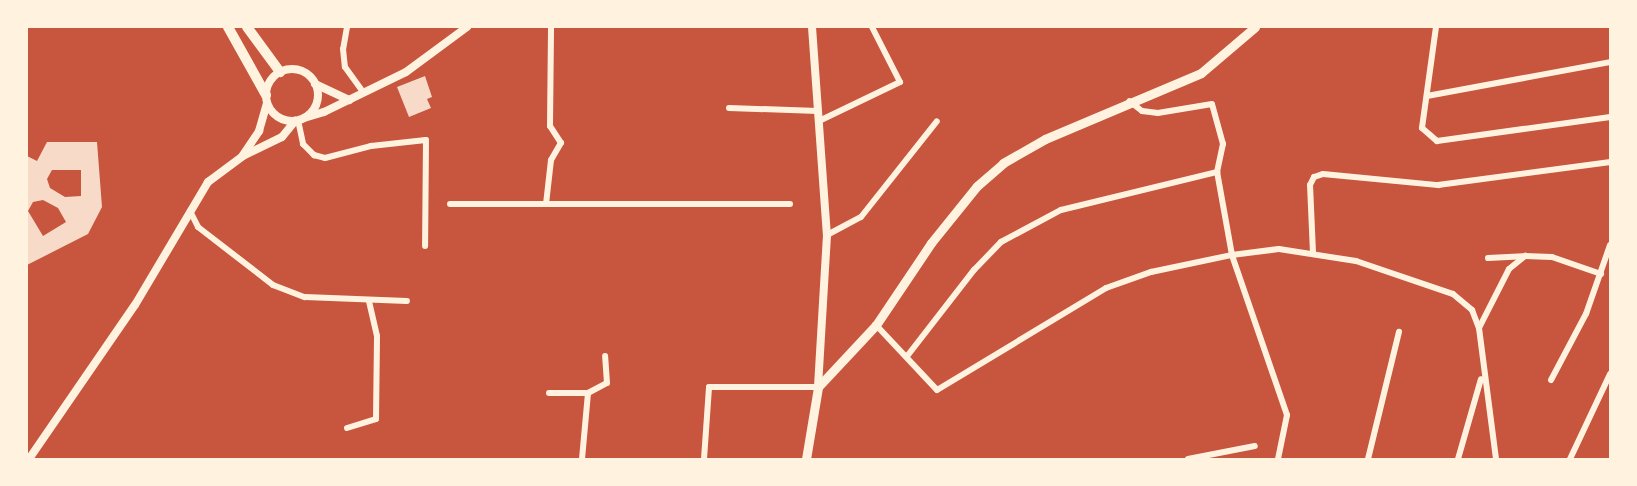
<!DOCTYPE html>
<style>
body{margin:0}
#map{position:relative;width:1637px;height:486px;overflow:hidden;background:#c8553d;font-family:"PT Sans Narrow",sans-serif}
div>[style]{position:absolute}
.building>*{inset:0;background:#f7dbc8}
.minor>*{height:6px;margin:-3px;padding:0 3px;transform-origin:3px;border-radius:3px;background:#fff3e0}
.tertiary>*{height:8px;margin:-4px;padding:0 4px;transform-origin:4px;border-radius:4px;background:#fff3e0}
.secondary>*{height:8px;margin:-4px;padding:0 4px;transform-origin:4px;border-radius:4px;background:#fff3e0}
.secondary>.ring{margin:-4px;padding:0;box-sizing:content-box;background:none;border:8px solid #fff3e0;border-radius:50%}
.primary>*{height:9px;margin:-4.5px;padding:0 4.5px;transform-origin:4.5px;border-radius:4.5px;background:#fff3e0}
.trunk>*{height:10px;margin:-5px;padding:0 5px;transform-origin:5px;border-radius:5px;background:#fff3e0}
span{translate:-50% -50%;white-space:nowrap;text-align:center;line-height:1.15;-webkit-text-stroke:6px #fff3e0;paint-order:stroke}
.frame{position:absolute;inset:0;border:28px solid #fff3e0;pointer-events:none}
</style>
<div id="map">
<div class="building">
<div style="clip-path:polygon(425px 76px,432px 97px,427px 99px,431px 108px,409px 117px,397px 87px)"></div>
<div style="clip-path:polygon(evenodd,47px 142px,97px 142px,102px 207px,88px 234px,27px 265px,27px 156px,37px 161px,47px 142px,52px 170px,81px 170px,81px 196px,65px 197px,50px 188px,47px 179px,52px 170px,47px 142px,43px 200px,58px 208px,66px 222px,43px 236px,28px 211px,33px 202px,43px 200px)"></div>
</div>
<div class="minor">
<div style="left:347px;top:27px;width:22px;rotate:100deg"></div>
<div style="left:343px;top:49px;width:18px;rotate:84deg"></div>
<div style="left:345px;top:67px;width:32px;rotate:54deg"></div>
<div style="left:1436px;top:27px;width:102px;rotate:97.9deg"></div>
<div style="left:1422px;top:128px;width:20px;rotate:41deg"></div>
<div style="left:1437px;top:141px;width:175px;rotate:-7.9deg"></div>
<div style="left:1427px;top:96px;width:186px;rotate:-10.5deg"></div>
<div style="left:729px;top:108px;width:89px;rotate:1.9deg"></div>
<div style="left:298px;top:120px;width:25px;rotate:78deg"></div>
<div style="left:303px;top:144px;width:16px;rotate:45deg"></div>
<div style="left:314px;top:155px;width:11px;rotate:15deg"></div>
<div style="left:325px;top:158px;width:48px;rotate:-14.6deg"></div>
<div style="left:371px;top:146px;width:55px;rotate:-6.2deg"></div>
<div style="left:426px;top:140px;width:106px;rotate:90.5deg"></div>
<div style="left:819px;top:121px;width:90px;rotate:-25.7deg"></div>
<div style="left:900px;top:82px;width:62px;rotate:-117deg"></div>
<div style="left:450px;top:204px;width:340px"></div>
<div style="left:546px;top:204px;width:44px;rotate:-83.5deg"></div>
<div style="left:551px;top:160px;width:20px;rotate:-60deg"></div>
<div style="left:561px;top:143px;width:20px;rotate:-123deg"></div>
<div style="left:550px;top:126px;width:99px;rotate:-89.4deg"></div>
<div style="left:190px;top:211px;width:18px;rotate:63deg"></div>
<div style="left:198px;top:227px;width:95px;rotate:37.7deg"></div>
<div style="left:273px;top:285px;width:34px;rotate:21deg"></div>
<div style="left:305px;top:297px;width:102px;rotate:2.2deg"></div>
<div style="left:827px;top:235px;width:38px;rotate:-28deg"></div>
<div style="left:861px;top:217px;width:122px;rotate:-51.6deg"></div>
<div style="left:1313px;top:253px;width:68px;rotate:-92.5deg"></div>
<div style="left:1310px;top:185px;width:9px;rotate:-63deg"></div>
<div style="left:1314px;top:177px;width:9px;rotate:-18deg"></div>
<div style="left:1323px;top:174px;width:116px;rotate:5.5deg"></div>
<div style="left:1438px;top:185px;width:174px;rotate:-7.6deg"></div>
<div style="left:1488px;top:258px;width:35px;rotate:-3deg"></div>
<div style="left:876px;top:325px;width:89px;rotate:46.8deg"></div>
<div style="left:937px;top:390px;width:197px;rotate:-31.1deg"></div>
<div style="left:1106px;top:288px;width:48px;rotate:-19.6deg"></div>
<div style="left:1151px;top:272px;width:83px;rotate:-11.9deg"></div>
<div style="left:1232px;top:255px;width:84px;rotate:-100.2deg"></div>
<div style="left:1217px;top:172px;width:29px;rotate:-78deg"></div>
<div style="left:1223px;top:144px;width:41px;rotate:-105.4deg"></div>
<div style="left:1212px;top:104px;width:55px;rotate:170.5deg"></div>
<div style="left:1158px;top:113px;width:16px;rotate:-173deg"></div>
<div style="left:1142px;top:111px;width:16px;rotate:-142deg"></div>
<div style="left:1479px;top:328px;width:66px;rotate:-63deg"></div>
<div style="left:1509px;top:269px;width:21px;rotate:-39deg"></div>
<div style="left:1525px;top:256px;width:27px;rotate:2deg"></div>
<div style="left:1552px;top:257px;width:52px;rotate:19.1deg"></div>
<div style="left:908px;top:355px;width:108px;rotate:-52.2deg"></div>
<div style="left:974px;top:270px;width:39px;rotate:-46deg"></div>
<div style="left:1001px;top:242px;width:68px;rotate:-28.1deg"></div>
<div style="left:1061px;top:210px;width:161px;rotate:-13.7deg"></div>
<div style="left:1551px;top:380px;width:75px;rotate:-62.1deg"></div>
<div style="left:1586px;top:314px;width:73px;rotate:-70.8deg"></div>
<div style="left:549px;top:393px;width:39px"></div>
<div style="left:588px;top:393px;width:21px;rotate:-28deg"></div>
<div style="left:607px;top:383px;width:27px;rotate:-94deg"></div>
<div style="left:347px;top:428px;width:30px;rotate:-17deg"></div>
<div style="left:376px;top:419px;width:83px;rotate:-89.3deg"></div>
<div style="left:377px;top:336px;width:37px;rotate:-103deg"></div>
<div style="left:582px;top:459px;width:66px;rotate:-84.8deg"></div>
<div style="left:704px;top:459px;width:72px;rotate:-86deg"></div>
<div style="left:709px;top:387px;width:109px"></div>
<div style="left:1188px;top:459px;width:68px;rotate:-11deg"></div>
<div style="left:1278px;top:459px;width:45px;rotate:-78.4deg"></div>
<div style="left:1287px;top:415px;width:169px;rotate:-109deg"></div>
<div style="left:1232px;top:255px;width:47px;rotate:-7.3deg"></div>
<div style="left:1279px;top:249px;width:78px;rotate:8.9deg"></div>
<div style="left:1356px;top:261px;width:102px;rotate:18.8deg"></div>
<div style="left:1453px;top:294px;width:25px;rotate:40deg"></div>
<div style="left:1472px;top:310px;width:19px;rotate:69deg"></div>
<div style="left:1479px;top:328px;width:132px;rotate:82.6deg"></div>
<div style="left:1368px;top:459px;width:131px;rotate:-76.3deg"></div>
<div style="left:1458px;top:459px;width:83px;rotate:-74deg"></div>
<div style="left:1570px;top:459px;width:94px;rotate:-64.8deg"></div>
</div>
<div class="tertiary">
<div style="left:812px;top:27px;width:209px;rotate:85.9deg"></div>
<div style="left:827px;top:235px;width:152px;rotate:93.4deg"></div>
</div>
<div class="secondary">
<div class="ring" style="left:266px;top:69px;width:44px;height:44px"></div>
<div style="left:315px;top:84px;width:38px;rotate:25deg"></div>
<div style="left:304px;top:118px;width:21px;rotate:-17deg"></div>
<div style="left:324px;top:112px;width:91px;rotate:-26deg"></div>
<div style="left:406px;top:72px;width:76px;rotate:-36.4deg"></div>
<div style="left:243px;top:155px;width:29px;rotate:-56deg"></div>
<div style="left:259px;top:131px;width:29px;rotate:-74deg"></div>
<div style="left:29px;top:459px;width:187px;rotate:-55.5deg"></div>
<div style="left:135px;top:305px;width:143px;rotate:-59.3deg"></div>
<div style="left:208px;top:182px;width:44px;rotate:-36.6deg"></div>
<div style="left:243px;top:156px;width:43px;rotate:-26deg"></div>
<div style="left:282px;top:137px;width:21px;rotate:-51deg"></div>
</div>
<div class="primary">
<div style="left:806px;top:459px;width:73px;rotate:-80.5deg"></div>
<div style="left:818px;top:387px;width:85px;rotate:-46.9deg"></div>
<div style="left:876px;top:325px;width:99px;rotate:-56.1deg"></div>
<div style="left:931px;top:243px;width:73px;rotate:-51.1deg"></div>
<div style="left:977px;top:186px;width:35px;rotate:-41deg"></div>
<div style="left:1003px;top:163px;width:48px;rotate:-29.7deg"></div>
<div style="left:1045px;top:139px;width:169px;rotate:-22.9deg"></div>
<div style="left:1201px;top:73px;width:71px;rotate:-40.4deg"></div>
</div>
<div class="trunk">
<div style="left:228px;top:27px;width:78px;rotate:60.8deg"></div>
<div style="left:247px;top:27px;width:56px;rotate:53.7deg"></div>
</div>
<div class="frame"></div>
</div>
